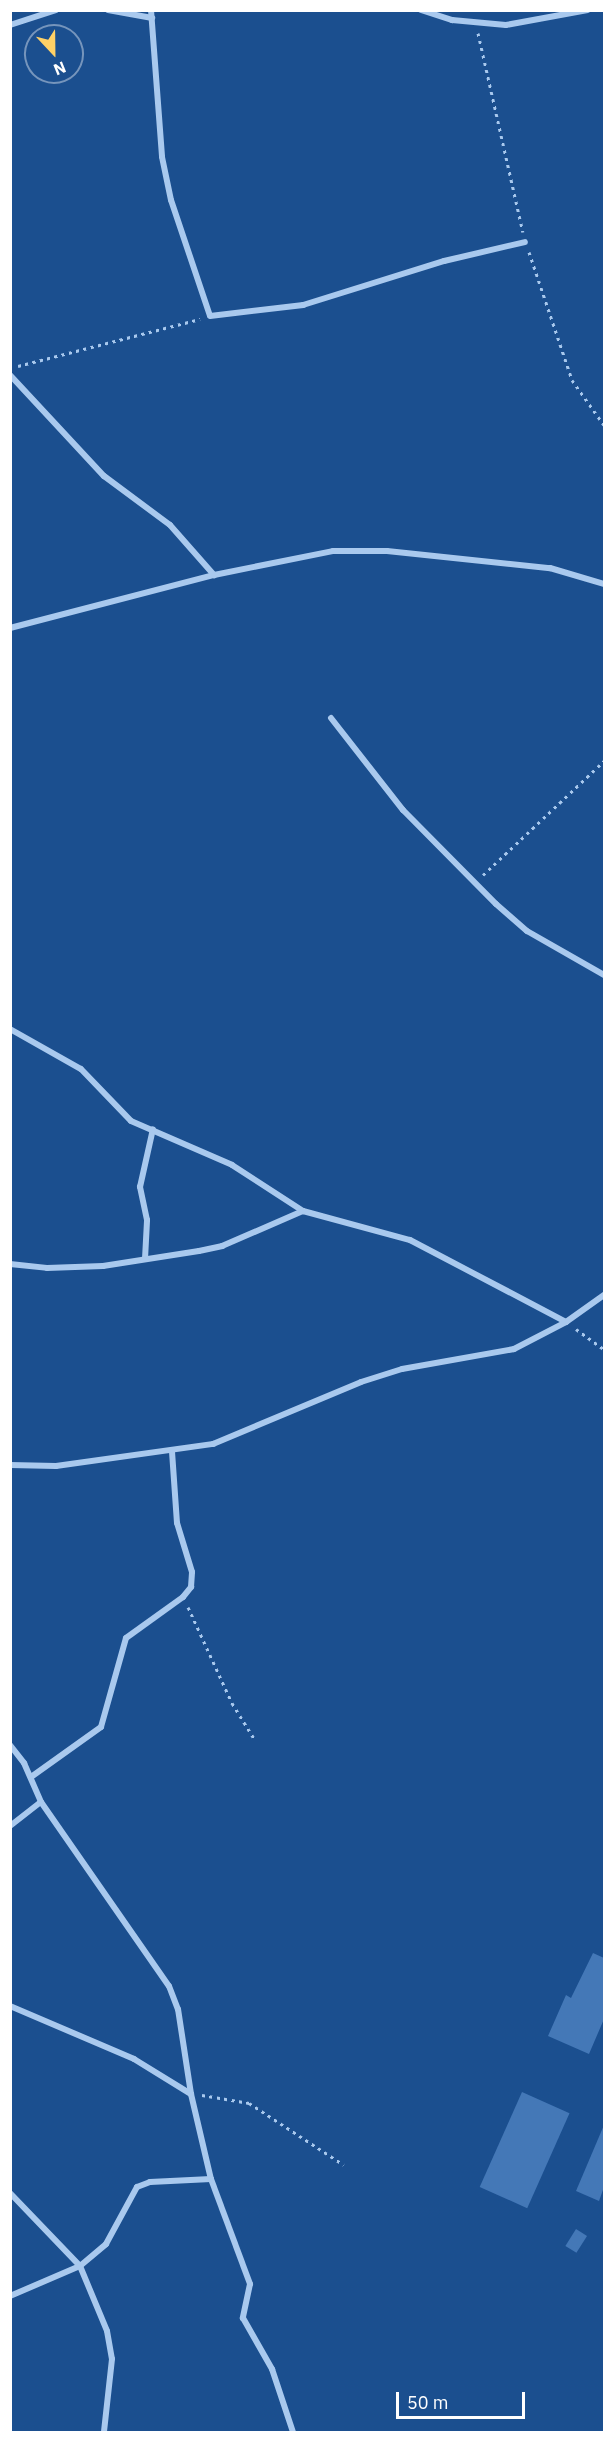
<!DOCTYPE html>
<style>
body{margin:0}
#map{position:relative;width:615px;height:2443px;overflow:hidden;background:#1b4f8f;font-family:"IBM Plex Sans",sans-serif}
div>[style]{position:absolute}
.building>*{inset:0;background:#4478b7;transform-origin:0 0}
.path>*{height:3px;margin-top:-1.5px;transform-origin:0;background:repeating-linear-gradient(90deg,#a9c9ee 0 3px,transparent 0 7.5px)}
.minor>*{height:6px;margin:-3px;padding:0 3px;transform-origin:3px;border-radius:3px;background:#a9c9ee}
span{translate:-50% -50%;white-space:nowrap;text-align:center;line-height:1.15;-webkit-text-stroke:4.5px #1b4f8f;paint-order:stroke}
.frame{position:absolute;inset:0;border:12px solid #fff;pointer-events:none}
.north{position:absolute;left:24px;top:24px;width:60px;height:60px;box-sizing:border-box;background:#1b4f8f;border:2px solid #7695bc;border-radius:50%;rotate:158deg;font-size:16px;font-weight:700;line-height:24px;text-align:center;color:#fff}
.north::after{content:'';display:block;margin:auto;width:21px;height:27px;background:#ffd166;clip-path:polygon(50% 0,100% 100%,50% 72%,0 100%)}
.scale{position:absolute;left:396px;top:2392px;width:129px;height:27px;box-sizing:border-box;border:3px solid #fff;border-top:0;padding-left:8px;font-size:18px;line-height:21px;white-space:nowrap;color:#fff;-webkit-text-stroke:4px #1b4f8f;paint-order:stroke}
</style>
<div id="map">
<div class="building">
<div style="clip-path:polygon(593px 1953px,604px 1958px,604px 2019px,589px 2054px,548px 2036px,566px 1995px,571px 1998px)"></div>
<div style="left:522px;top:2092px;width:52px;height:104px;rotate:24deg"></div>
<div style="clip-path:polygon(604px 2125px,604px 2187px,599px 2201px,576px 2191px)"></div>
<div style="left:576px;top:2229px;width:13px;height:20px;rotate:32deg"></div>
</div>
<div class="path">
<div style="left:478px;top:33px;width:204px;rotate:77.3deg"></div>
<div style="left:529px;top:252px;width:135px;rotate:71.4deg"></div>
<div style="left:572px;top:380px;width:55px;rotate:54.6deg"></div>
<div style="left:18px;top:366px;width:188px;rotate:-14.5deg"></div>
<div style="left:483px;top:875px;width:166px;rotate:-43.3deg"></div>
<div style="left:576px;top:1329px;width:34px;rotate:36deg"></div>
<div style="left:188px;top:1607px;width:106px;rotate:65.4deg"></div>
<div style="left:232px;top:1703px;width:44px;rotate:58.1deg"></div>
<div style="left:202px;top:2095px;width:48px;rotate:9.7deg"></div>
<div style="left:249px;top:2103px;width:113px;rotate:33.1deg"></div>
</div>
<div class="minor">
<div style="left:108px;top:10px;width:45px;rotate:10.3deg"></div>
<div style="left:151px;top:10px;width:147px;rotate:85.7deg"></div>
<div style="left:162px;top:157px;width:44px;rotate:78.2deg"></div>
<div style="left:171px;top:200px;width:122px;rotate:71.4deg"></div>
<div style="left:210px;top:316px;width:94px;rotate:-6.7deg"></div>
<div style="left:303px;top:305px;width:148px;rotate:-17.3deg"></div>
<div style="left:444px;top:261px;width:83px;rotate:-13.2deg"></div>
<div style="left:421px;top:10px;width:33px;rotate:18deg"></div>
<div style="left:452px;top:20px;width:54px;rotate:5.3deg"></div>
<div style="left:506px;top:25px;width:83px;rotate:-10.4deg"></div>
<div style="left:10px;top:25px;width:48px;rotate:-18.1deg"></div>
<div style="left:10px;top:375px;width:138px;rotate:47.1deg"></div>
<div style="left:104px;top:476px;width:82px;rotate:36.6deg"></div>
<div style="left:170px;top:525px;width:67px;rotate:48.7deg"></div>
<div style="left:10px;top:628px;width:211px;rotate:-14.6deg"></div>
<div style="left:214px;top:575px;width:121px;rotate:-11.4deg"></div>
<div style="left:333px;top:551px;width:54px"></div>
<div style="left:387px;top:551px;width:164px;rotate:6deg"></div>
<div style="left:550px;top:568px;width:56px;rotate:16.5deg"></div>
<div style="left:331px;top:718px;width:117px;rotate:52deg"></div>
<div style="left:403px;top:810px;width:132px;rotate:45.3deg"></div>
<div style="left:496px;top:904px;width:41px;rotate:41.1deg"></div>
<div style="left:527px;top:931px;width:89px;rotate:29.7deg"></div>
<div style="left:10px;top:1029px;width:81px;rotate:29.4deg"></div>
<div style="left:81px;top:1069px;width:72px;rotate:46.1deg"></div>
<div style="left:131px;top:1121px;width:110px;rotate:23.5deg"></div>
<div style="left:232px;top:1165px;width:85px;rotate:32.9deg"></div>
<div style="left:303px;top:1211px;width:111px;rotate:15.2deg"></div>
<div style="left:410px;top:1240px;width:176px;rotate:27.7deg"></div>
<div style="left:145px;top:1259px;width:39px;rotate:-87deg"></div>
<div style="left:147px;top:1220px;width:34px;rotate:-102deg"></div>
<div style="left:140px;top:1187px;width:59px;rotate:-77.4deg"></div>
<div style="left:10px;top:1264px;width:37px;rotate:6deg"></div>
<div style="left:47px;top:1268px;width:56px;rotate:-2deg"></div>
<div style="left:103px;top:1266px;width:97px;rotate:-8.9deg"></div>
<div style="left:199px;top:1251px;width:24px;rotate:-12deg"></div>
<div style="left:222px;top:1246px;width:88px;rotate:-23.4deg"></div>
<div style="left:10px;top:1465px;width:46px;rotate:1.2deg"></div>
<div style="left:56px;top:1466px;width:159px;rotate:-8deg"></div>
<div style="left:213px;top:1444px;width:160px;rotate:-22.7deg"></div>
<div style="left:361px;top:1382px;width:43px;rotate:-17.6deg"></div>
<div style="left:402px;top:1369px;width:114px;rotate:-10.1deg"></div>
<div style="left:514px;top:1349px;width:59px;rotate:-27.4deg"></div>
<div style="left:566px;top:1322px;width:47px;rotate:-35.4deg"></div>
<div style="left:10px;top:1745px;width:23px;rotate:52deg"></div>
<div style="left:24px;top:1763px;width:43px;rotate:66.4deg"></div>
<div style="left:41px;top:1802px;width:224px;rotate:55.2deg"></div>
<div style="left:169px;top:1986px;width:25px;rotate:69deg"></div>
<div style="left:178px;top:2009px;width:86px;rotate:81.3deg"></div>
<div style="left:31px;top:1777px;width:86px;rotate:-35.5deg"></div>
<div style="left:101px;top:1727px;width:92px;rotate:-74.3deg"></div>
<div style="left:126px;top:1638px;width:70px;rotate:-35.7deg"></div>
<div style="left:183px;top:1597px;width:13px;rotate:-51deg"></div>
<div style="left:191px;top:1587px;width:15px;rotate:-86deg"></div>
<div style="left:192px;top:1572px;width:51px;rotate:-107deg"></div>
<div style="left:177px;top:1523px;width:72px;rotate:-94deg"></div>
<div style="left:10px;top:1826px;width:39px;rotate:-38deg"></div>
<div style="left:10px;top:2006px;width:135px;rotate:23.1deg"></div>
<div style="left:134px;top:2059px;width:67px;rotate:31.6deg"></div>
<div style="left:191px;top:2094px;width:87px;rotate:76.8deg"></div>
<div style="left:211px;top:2179px;width:112px;rotate:69.6deg"></div>
<div style="left:250px;top:2284px;width:35px;rotate:102deg"></div>
<div style="left:243px;top:2318px;width:59px;rotate:60.4deg"></div>
<div style="left:272px;top:2369px;width:66px;rotate:71.6deg"></div>
<div style="left:10px;top:2193px;width:101px;rotate:46.2deg"></div>
<div style="left:80px;top:2266px;width:70px;rotate:67.4deg"></div>
<div style="left:107px;top:2331px;width:28px;rotate:80deg"></div>
<div style="left:112px;top:2359px;width:73px;rotate:96.3deg"></div>
<div style="left:10px;top:2296px;width:76px;rotate:-23.2deg"></div>
<div style="left:80px;top:2266px;width:34px;rotate:-40deg"></div>
<div style="left:106px;top:2244px;width:65px;rotate:-61.5deg"></div>
<div style="left:137px;top:2187px;width:14px;rotate:-21deg"></div>
<div style="left:150px;top:2182px;width:61px;rotate:-2.8deg"></div>
</div>
<div class="frame"></div>
<div class="north">N</div>
<div class="scale">50 m</div>
</div>
